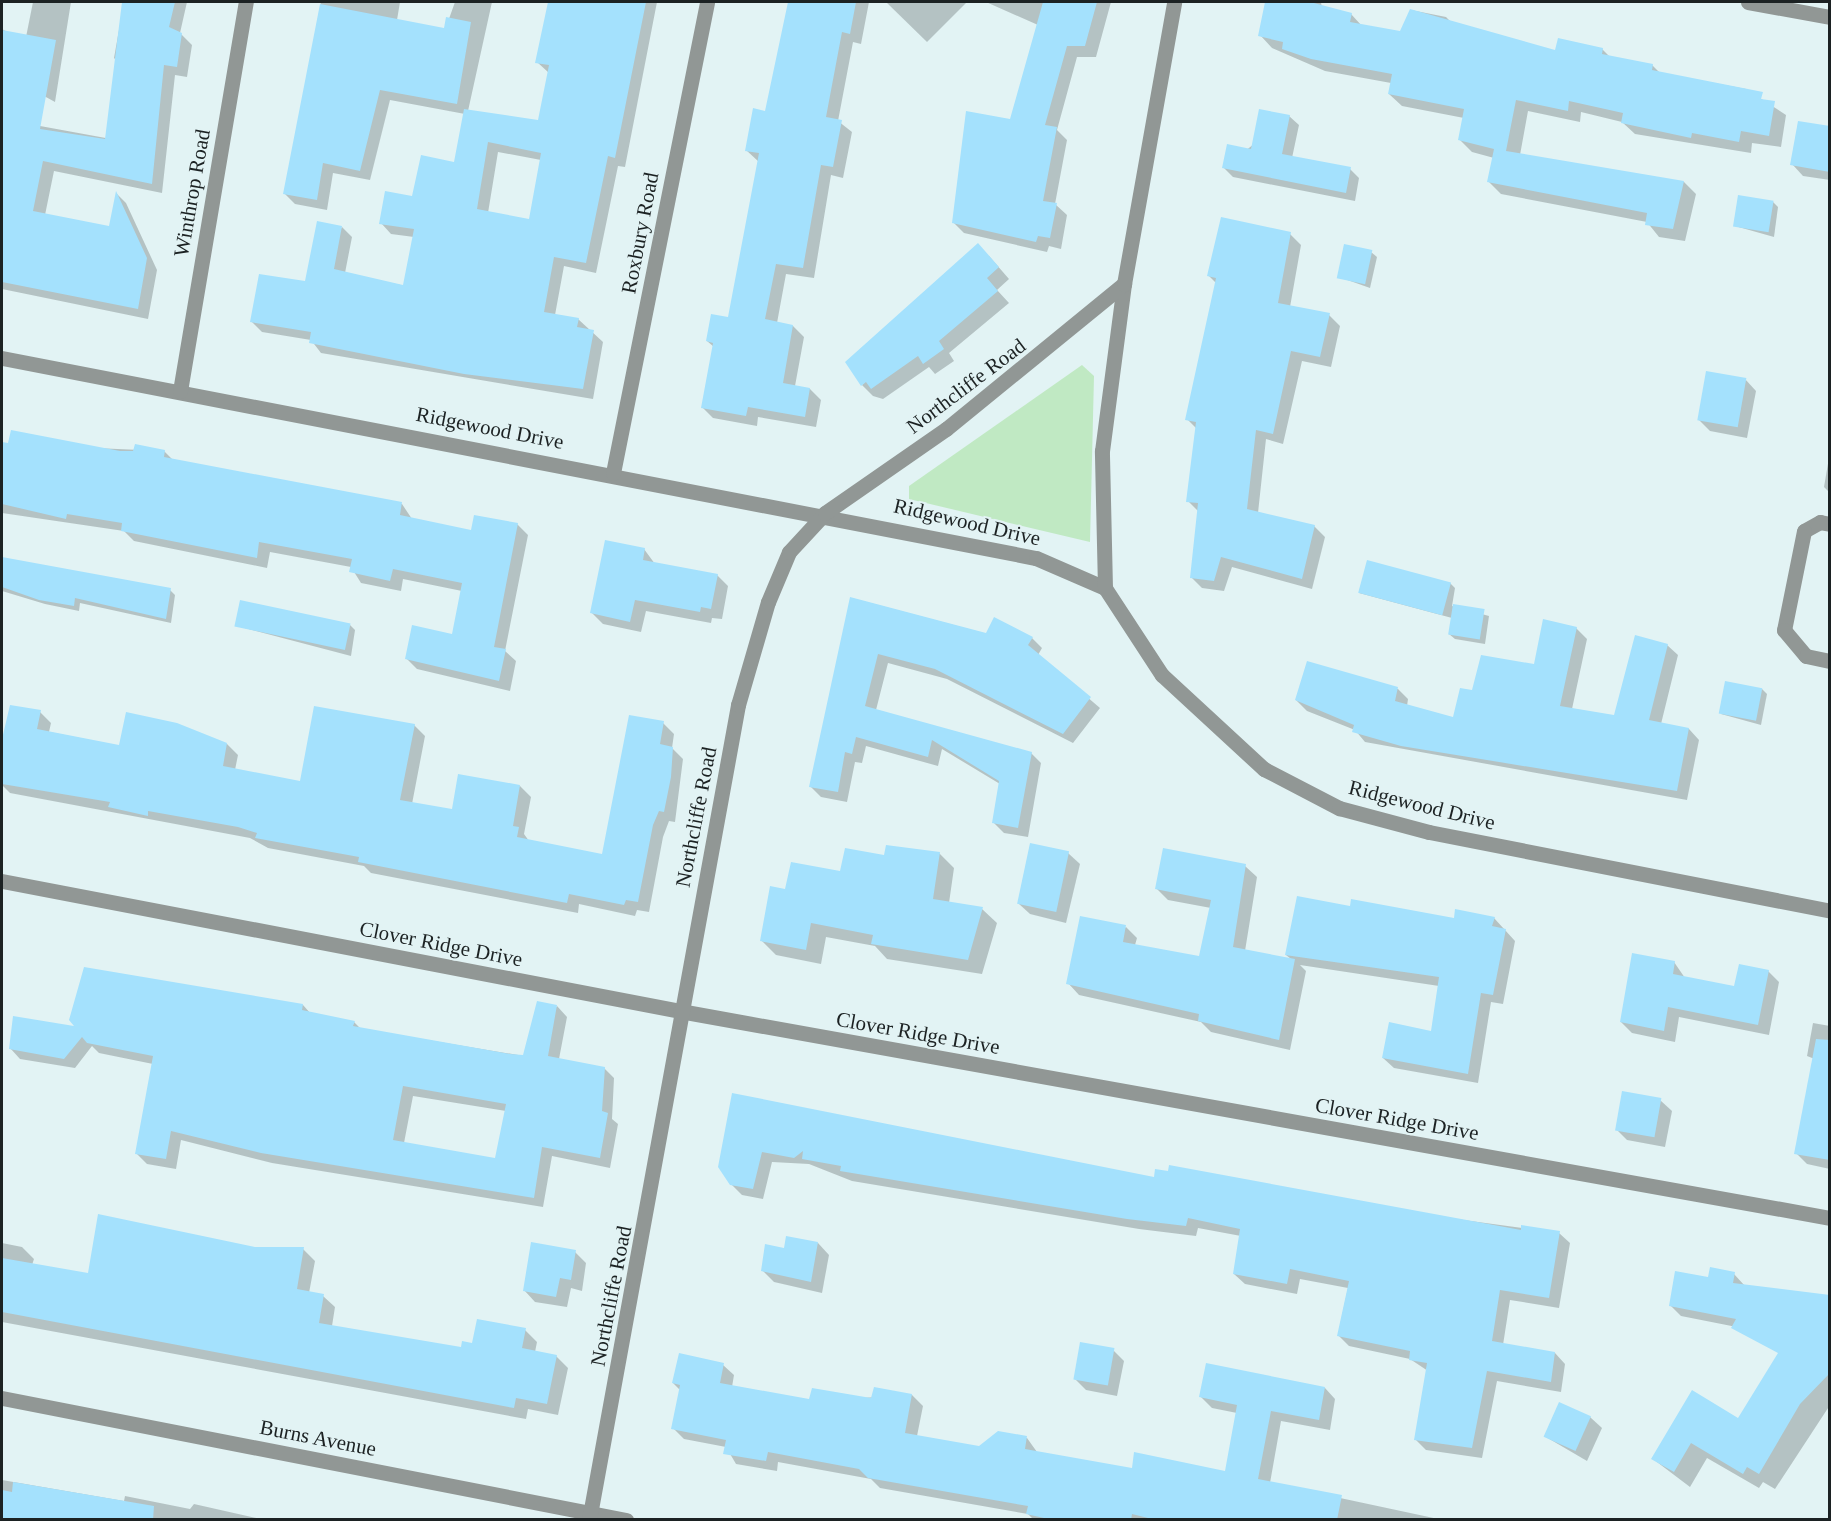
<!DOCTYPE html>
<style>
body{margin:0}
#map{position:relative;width:1831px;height:1521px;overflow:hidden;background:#e2f3f4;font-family:Georgia,serif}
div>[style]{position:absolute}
.green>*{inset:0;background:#c0e9c3}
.shadow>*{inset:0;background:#0003}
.building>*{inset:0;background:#a4e1fd;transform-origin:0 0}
.lane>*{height:15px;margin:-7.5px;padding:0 7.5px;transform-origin:7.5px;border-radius:7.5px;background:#919795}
.street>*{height:15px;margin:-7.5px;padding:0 7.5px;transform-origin:7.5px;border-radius:7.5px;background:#919795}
span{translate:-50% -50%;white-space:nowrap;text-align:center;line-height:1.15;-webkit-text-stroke:4.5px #e2f3f4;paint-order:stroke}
.street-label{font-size:21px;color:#1c2223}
.frame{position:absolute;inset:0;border:3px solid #1c2223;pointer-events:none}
</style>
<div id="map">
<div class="green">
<div style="clip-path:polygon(1082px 365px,1094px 376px,1090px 542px,909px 499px,909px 486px)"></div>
</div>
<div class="shadow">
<div style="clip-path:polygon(33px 2px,71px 2px,55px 102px,2px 73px,2px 29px,25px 42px)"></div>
<div style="clip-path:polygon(124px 2px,187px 2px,180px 33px,192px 45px,187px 77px,175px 75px,162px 193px,54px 171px,45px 215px,110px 228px,117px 194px,126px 203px,157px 270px,148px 319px,2px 289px,2px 119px,122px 141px,120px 64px,114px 58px)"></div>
<div style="clip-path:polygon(evenodd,321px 2px,400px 2px,397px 20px,445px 30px,455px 2px,492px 2px,468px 111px,539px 122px,549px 73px,537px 62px,557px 39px,563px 2px,657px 2px,625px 167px,618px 166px,596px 273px,564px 266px,555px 315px,578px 319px,603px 342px,593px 399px,321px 353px,311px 340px,262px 332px,251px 321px,306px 283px,342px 227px,352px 237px,345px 273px,405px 286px,414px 237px,391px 234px,381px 223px,455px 163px,465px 114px,390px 100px,370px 180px,333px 173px,327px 210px,295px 204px,285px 194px,321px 2px,498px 152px,541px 160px,530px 221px,488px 213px,498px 152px)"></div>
<div style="clip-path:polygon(789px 2px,869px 2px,861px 44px,853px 42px,838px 121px,852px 132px,843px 178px,831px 175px,814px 278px,786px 274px,777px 323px,793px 326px,804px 337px,795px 386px,810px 389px,821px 400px,816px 427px,758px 417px,757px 426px,713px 418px,702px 407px,714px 347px,707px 341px,730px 319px,759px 162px,746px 150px,767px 112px)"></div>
<div style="clip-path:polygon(886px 2px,967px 2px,927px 42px)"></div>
<div style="clip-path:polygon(986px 2px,1111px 2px,1096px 57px,1077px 57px,1057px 130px,1067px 140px,1055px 204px,1067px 215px,1061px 249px,1049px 246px,1047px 252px,964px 233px,953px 222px,1011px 120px,1038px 25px)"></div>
<div style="clip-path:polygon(1266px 2px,1321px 2px,1322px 9px,1351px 14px,1362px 26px,1401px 33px,1411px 10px,1446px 17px,1455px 26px,1556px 52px,1602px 49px,1610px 57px,1652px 65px,1660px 73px,1746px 89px,1786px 115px,1781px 147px,1752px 143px,1751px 153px,1635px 134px,1622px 122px,1581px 112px,1580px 122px,1528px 111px,1520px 155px,1684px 182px,1696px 194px,1685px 241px,1659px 237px,1647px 222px,1501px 194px,1489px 182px,1494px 158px,1472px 152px,1460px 140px,1464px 118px,1402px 106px,1389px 94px,1391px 83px,1325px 71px,1272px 48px,1260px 35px)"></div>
<div style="clip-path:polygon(1289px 116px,1299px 125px,1292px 158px,1350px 169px,1359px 178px,1355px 201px,1233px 177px,1224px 168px)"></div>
<div style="clip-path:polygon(1830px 128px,1830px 180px,1803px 176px,1792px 164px)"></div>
<div style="clip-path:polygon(1773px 202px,1778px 207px,1774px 237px,1735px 226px)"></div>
<div style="clip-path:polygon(1290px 234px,1301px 245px,1290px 307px,1329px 315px,1340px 326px,1331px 367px,1302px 361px,1283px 444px,1266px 439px,1258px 513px,1314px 526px,1325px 537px,1312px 589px,1232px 567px,1224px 591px,1202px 588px,1191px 577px,1199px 512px,1188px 501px,1197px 429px,1187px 419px,1217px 284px,1209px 276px)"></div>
<div style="clip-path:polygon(1371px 252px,1377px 257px,1370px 288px,1339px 277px)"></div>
<div style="clip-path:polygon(989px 256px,1009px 279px,997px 290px,1009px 303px,949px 353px,954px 361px,935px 374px,929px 367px,883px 399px,873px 396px,862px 385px)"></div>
<div style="clip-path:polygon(1745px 379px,1756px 391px,1747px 438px,1710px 431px,1699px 420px)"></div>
<div style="clip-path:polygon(2px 444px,164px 451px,174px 461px,402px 504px,412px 519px,473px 532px,517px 524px,528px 535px,505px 651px,516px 661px,510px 691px,417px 669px,406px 658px,453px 636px,462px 591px,403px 579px,401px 591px,361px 583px,351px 567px,270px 552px,267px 568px,134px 541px,124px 531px,2px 513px)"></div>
<div style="clip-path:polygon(1830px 452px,1830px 493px,1824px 487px)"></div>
<div style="clip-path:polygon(644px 549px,655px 564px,717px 575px,728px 586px,722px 619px,712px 618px,711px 623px,646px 611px,641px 632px,603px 624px,592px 613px)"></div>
<div style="clip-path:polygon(2px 558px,170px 590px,175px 595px,171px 623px,80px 603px,79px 611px,45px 604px,2px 591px)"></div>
<div style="clip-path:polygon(1450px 583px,1455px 588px,1452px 606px,1489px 616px,1485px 644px,1455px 639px,1449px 634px,1452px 618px,1359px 593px)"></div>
<div style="clip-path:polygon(851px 598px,987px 634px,1032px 638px,1042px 648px,1038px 655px,1100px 708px,1073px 743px,947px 679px,888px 663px,876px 710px,1031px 753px,1041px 763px,1028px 837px,1004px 833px,994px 823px,1000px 784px,942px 749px,938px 766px,866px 746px,862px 763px,855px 762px,847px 802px,821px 797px,811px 787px)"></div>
<div style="clip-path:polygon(350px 625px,355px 630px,351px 656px,237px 626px)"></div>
<div style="clip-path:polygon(1576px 628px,1587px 639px,1572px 709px,1615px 717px,1667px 645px,1678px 655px,1661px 724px,1689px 729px,1699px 740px,1687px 800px,1365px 742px,1355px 730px,1307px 711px,1296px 700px,1308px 663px,1398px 689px,1408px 699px,1407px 706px,1455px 719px,1473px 692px,1535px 666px)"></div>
<div style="clip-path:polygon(1762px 689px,1767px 694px,1761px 725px,1721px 714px)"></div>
<div style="clip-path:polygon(11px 706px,40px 712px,51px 723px,49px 732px,120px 746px,227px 744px,238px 755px,235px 770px,301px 783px,414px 725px,425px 736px,412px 804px,453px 811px,520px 786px,531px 797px,524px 834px,529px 841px,603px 856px,663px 723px,674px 734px,672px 748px,683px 759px,675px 822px,669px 821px,663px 837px,649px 912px,637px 910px,635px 916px,579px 904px,578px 913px,371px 873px,364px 866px,268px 848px,250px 838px,10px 793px,2px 785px,2px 768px)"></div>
<div style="clip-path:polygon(939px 853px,954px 868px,949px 903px,982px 909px,997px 923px,982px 974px,887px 959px,875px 946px,826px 937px,821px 964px,776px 955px,761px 940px,786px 891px,885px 857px)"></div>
<div style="clip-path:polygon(1068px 853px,1080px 864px,1066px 923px,1030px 914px,1018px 903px)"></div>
<div style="clip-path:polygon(1245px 866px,1257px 877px,1245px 951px,1291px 959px,1286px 955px,1351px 908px,1455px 920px,1494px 918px,1515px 941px,1503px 1004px,1491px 1002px,1478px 1083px,1394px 1068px,1383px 1058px,1432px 1032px,1439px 986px,1300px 965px,1306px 971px,1290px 1050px,1211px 1032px,1201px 1022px,1079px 995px,1068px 983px,1126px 927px,1137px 938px,1135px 945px,1200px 958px,1211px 908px,1168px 900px,1157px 889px)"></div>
<div style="clip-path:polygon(1674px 962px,1685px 978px,1736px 987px,1768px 971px,1779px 982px,1769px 1035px,1679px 1017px,1675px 1042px,1632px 1033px,1621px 1022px)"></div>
<div style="clip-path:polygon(evenodd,303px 1005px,311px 1014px,354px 1022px,361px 1029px,524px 1056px,557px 1006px,567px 1017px,559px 1059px,604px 1068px,614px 1078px,612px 1119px,618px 1124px,610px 1168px,552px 1156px,543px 1207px,272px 1163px,181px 1140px,176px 1169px,147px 1164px,137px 1154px,153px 1064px,99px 1053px,92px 1046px,75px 1068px,20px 1059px,10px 1048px,77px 1028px,303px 1005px,413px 1096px,506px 1111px,496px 1160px,404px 1143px,413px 1096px)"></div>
<div style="clip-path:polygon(1813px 1023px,1830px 1026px,1830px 1065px,1807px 1056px)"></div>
<div style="clip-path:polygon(733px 1095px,1155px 1178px,1559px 1233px,1570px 1243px,1559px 1308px,1510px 1300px,1503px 1345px,1555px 1353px,1565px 1364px,1561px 1392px,1497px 1381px,1482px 1458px,1426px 1450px,1415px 1439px,1428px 1371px,1410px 1359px,1349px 1346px,1338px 1335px,1348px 1288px,1300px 1279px,1297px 1294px,1245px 1284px,1234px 1274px,1241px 1236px,1198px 1228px,1196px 1236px,1139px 1229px,852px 1181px,809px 1164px,772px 1162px,763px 1199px,742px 1195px,731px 1184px)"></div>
<div style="clip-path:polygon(1660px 1100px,1672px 1111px,1665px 1147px,1627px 1140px,1616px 1129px)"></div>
<div style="clip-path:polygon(1830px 1102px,1830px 1169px,1807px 1164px,1796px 1153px)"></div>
<div style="clip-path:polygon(2px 1243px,22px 1247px,34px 1259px,32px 1265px,89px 1275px,255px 1249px,303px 1249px,315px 1261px,309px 1293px,323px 1296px,335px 1307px,332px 1326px,462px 1349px,525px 1330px,537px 1342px,535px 1352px,556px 1356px,568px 1368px,558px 1415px,528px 1409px,526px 1419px,2px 1322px)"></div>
<div style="clip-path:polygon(818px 1243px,829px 1255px,822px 1293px,774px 1282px,762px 1270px,785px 1250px)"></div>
<div style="clip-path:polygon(575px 1252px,586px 1263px,582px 1291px,571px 1288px,567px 1307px,535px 1302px,524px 1290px)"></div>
<div style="clip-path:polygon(1734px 1274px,1745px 1286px,1830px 1296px,1772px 1334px,1681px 1316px,1670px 1305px,1710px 1278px)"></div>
<div style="clip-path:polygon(1787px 1343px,1830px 1376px,1830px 1405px,1775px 1489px,1763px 1482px,1759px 1488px,1707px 1458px,1690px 1487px,1653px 1459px,1739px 1420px)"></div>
<div style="clip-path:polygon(1113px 1350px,1124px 1361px,1117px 1396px,1086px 1390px,1074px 1378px)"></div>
<div style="clip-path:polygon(723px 1365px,734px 1375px,732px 1387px,811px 1401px,912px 1395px,923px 1406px,917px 1436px,979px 1447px,1027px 1438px,1037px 1452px,1133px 1470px,1226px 1472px,1237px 1413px,1212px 1408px,1201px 1397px,1325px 1388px,1335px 1399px,1330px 1430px,1281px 1421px,1270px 1483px,1443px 1520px,1034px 1520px,1028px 1514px,880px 1488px,871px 1479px,778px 1462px,777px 1471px,736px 1464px,726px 1447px,684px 1439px,673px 1428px,680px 1390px,673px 1383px)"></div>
<div style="clip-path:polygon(1590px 1417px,1602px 1428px,1587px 1461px,1546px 1437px)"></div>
<div style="clip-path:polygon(2px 1480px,124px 1501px,125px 1496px,190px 1509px,194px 1504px,265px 1520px,2px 1520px)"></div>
</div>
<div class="building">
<div style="clip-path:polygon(122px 2px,175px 2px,169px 27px,182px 33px,177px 67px,164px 65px,152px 184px,43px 161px,33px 211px,109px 226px,116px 191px,147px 258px,138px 309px,2px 282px,2px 30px,56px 40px,40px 129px,105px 139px)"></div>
<div style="clip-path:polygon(evenodd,548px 2px,646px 2px,615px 158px,608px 156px,586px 263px,554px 257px,544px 312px,579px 318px,577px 327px,594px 330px,583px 389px,464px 374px,309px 343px,311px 332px,250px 322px,259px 274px,305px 281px,317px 221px,342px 226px,334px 269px,403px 285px,414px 229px,379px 224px,385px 191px,412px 196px,421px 155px,454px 162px,464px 109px,538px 120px,549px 65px,535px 63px,548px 2px,488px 142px,541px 153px,529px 219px,477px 209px,488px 142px)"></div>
<div style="clip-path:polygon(788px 2px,856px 2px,850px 34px,842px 32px,826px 117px,842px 120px,833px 167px,821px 165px,803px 268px,776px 264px,765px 319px,793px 325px,783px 383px,810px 388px,805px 417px,748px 407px,746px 416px,701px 408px,713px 343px,706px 341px,711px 314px,728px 317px,759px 153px,745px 151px,753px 108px,765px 111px)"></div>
<div style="clip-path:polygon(1043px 2px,1097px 2px,1085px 46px,1067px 46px,1045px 125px,1057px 127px,1043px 201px,1057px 203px,1050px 238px,1038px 236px,1036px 242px,952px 223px,966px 111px,1010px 119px)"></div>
<div style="clip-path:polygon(1265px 2px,1310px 2px,1352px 13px,1350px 22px,1400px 31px,1410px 9px,1555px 50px,1558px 38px,1603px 48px,1602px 54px,1653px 64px,1652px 70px,1763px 92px,1761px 99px,1775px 101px,1769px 136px,1741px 131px,1739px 142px,1692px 133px,1691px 138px,1621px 123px,1623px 113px,1569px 101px,1568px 111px,1516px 100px,1506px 151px,1684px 181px,1673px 229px,1645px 225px,1647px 213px,1487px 182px,1494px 149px,1458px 140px,1464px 109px,1388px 94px,1392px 74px,1311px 59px,1282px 49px,1283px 42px,1258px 36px)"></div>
<div style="clip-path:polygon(320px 4px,444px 28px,446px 17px,471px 22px,457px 104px,380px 90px,360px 171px,323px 163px,317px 200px,283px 194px)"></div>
<div style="clip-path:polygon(1259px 109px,1290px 115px,1282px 154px,1351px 167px,1346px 193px,1222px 168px,1227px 144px,1251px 149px)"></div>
<div style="clip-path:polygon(1798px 121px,1830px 126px,1830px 172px,1790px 165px)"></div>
<div style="left:1738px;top:195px;width:36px;height:32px;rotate:9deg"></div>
<div style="clip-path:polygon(1221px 217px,1291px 232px,1278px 303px,1330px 313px,1320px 357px,1291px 351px,1273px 434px,1256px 430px,1247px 509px,1315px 525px,1302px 579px,1221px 557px,1214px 581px,1190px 578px,1198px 503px,1186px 502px,1196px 422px,1185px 420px,1216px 278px,1207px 276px)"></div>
<div style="clip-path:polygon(978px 243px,999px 267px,987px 278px,998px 291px,939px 341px,944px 349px,923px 364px,918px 356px,871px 389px,866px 382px,861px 386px,845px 362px)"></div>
<div style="left:1344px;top:244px;width:29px;height:35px;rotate:12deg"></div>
<div style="left:1706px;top:371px;width:41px;height:50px;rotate:10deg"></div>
<div style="clip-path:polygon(11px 430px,120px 451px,133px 451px,135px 444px,165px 450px,164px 457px,402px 502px,400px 515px,471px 530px,474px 515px,518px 523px,494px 647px,506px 649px,499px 681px,405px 659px,412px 625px,452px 634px,462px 583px,393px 569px,390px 581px,349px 572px,352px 559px,259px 542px,257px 558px,121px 531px,122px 523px,67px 514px,66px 519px,2px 504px,2px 442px,8px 443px)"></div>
<div style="clip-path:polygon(605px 540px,645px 548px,643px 560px,718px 574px,711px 609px,701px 607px,700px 612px,635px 600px,630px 622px,590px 613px)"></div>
<div style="clip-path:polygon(2px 557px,171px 588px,166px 619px,75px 598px,74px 606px,39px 600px,2px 587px)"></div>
<div style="left:1367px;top:560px;width:87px;height:34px;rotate:15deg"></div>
<div style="clip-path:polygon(850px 597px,986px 633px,994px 617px,1033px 637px,1028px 645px,1091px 697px,1063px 734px,935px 669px,878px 654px,865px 706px,1032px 752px,1018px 828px,992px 823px,999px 781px,932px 740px,928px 757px,856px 737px,852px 754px,845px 752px,838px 792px,809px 787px)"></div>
<div style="left:240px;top:600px;width:113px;height:27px;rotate:12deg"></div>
<div style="left:1453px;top:604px;width:32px;height:31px;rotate:9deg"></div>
<div style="clip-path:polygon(1543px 619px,1577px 627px,1560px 706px,1614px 715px,1635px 635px,1668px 644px,1649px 720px,1689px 728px,1677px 791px,1401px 746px,1352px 732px,1354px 725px,1295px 700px,1307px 661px,1398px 687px,1395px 701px,1453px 717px,1460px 688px,1472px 690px,1481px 655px,1534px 664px)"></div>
<div style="left:1725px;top:681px;width:38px;height:33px;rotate:11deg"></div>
<div style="clip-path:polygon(10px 705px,41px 710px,37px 729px,119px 745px,126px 712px,177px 723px,227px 743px,223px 766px,300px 781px,314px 706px,415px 724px,400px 800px,452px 809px,458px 774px,520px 785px,513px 826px,519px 827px,517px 837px,602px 854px,629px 715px,664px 721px,660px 744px,673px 747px,671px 777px,664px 812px,659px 811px,653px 825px,638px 902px,626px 900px,624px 905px,569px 894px,567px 903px,358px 862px,359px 857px,255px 838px,257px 833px,238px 827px,148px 811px,148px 816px,108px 807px,110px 802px,2px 784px,2px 739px)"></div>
<div style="left:1030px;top:843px;width:40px;height:62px;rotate:12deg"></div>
<div style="clip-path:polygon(886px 845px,940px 852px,933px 899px,983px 907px,968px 960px,871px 944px,873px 935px,811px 923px,806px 950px,760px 941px,770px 886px,785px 889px,791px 862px,840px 871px,845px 848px,884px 855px)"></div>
<div style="clip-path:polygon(1163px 848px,1246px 864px,1233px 947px,1295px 959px,1279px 1040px,1198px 1021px,1199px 1014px,1066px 984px,1080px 916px,1126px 925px,1123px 942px,1199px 956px,1211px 900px,1155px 889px)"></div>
<div style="clip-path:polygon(1297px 896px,1350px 906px,1351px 899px,1454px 918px,1455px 909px,1495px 917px,1492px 926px,1506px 929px,1493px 995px,1481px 993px,1468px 1074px,1382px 1058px,1389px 1022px,1431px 1031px,1439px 977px,1285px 955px)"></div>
<div style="clip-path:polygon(1632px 953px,1675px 961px,1673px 974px,1734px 986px,1739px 964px,1769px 970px,1758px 1025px,1668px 1007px,1664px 1031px,1620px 1022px)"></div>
<div style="clip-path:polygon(evenodd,84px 967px,303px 1004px,302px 1010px,355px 1021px,353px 1026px,510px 1054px,523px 1055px,537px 1001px,557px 1005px,548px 1056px,605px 1067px,602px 1111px,608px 1113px,600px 1158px,542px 1147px,534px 1198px,261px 1153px,171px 1131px,166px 1159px,135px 1154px,153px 1056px,87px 1043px,82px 1037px,64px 1059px,9px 1049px,13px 1016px,74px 1026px,69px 1020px,84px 967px,403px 1086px,506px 1104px,495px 1158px,393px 1140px,403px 1086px)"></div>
<div style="clip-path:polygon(1816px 1039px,1830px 1040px,1830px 1160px,1794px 1154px)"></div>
<div style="left:1622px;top:1091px;width:40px;height:40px;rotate:10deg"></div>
<div style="clip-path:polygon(732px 1093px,1154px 1177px,1155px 1169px,1168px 1171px,1169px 1165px,1521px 1230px,1521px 1225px,1560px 1231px,1549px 1298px,1500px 1290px,1492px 1341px,1555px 1352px,1551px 1382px,1487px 1371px,1472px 1448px,1414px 1440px,1427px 1363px,1409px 1360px,1410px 1351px,1337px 1336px,1349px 1281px,1290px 1269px,1287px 1284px,1233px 1274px,1240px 1229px,1188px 1218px,1186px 1226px,1127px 1219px,840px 1171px,841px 1166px,802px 1159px,803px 1151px,794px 1158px,762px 1152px,753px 1189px,730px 1185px,718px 1167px)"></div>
<div style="clip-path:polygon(98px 1214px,255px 1247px,304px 1247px,297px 1289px,324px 1294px,319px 1323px,461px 1347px,462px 1341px,472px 1343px,477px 1319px,526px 1328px,522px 1348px,557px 1355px,547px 1404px,516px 1398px,514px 1408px,2px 1312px,2px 1258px,88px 1273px)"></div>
<div style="clip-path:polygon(786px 1236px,818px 1242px,811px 1282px,761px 1271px,765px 1244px,784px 1248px)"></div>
<div style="clip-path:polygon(531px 1242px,576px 1250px,571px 1280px,560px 1278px,556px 1297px,523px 1291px)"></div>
<div style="clip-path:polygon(1710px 1267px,1735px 1272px,1733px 1283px,1830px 1295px,1830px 1373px,1800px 1404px,1759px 1474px,1747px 1467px,1743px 1474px,1691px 1443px,1674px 1472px,1651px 1459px,1692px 1390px,1738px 1418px,1778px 1353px,1731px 1328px,1736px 1319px,1669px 1306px,1675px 1271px,1708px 1277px)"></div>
<div style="left:1080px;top:1342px;width:35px;height:38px;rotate:10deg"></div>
<div style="clip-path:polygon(679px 1353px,724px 1363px,720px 1383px,809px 1399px,812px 1388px,871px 1398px,874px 1387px,912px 1394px,905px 1433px,979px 1446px,998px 1431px,1027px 1436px,1025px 1449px,1132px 1468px,1134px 1452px,1225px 1471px,1237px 1405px,1199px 1397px,1206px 1363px,1325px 1387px,1319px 1420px,1271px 1411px,1258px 1479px,1342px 1495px,1337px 1520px,1156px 1520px,1132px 1514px,1131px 1520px,1053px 1520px,1026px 1514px,1028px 1506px,868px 1478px,859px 1469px,768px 1452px,766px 1461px,723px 1454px,726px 1440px,671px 1429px,680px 1385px,672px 1383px)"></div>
<div style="left:1559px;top:1402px;width:35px;height:38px;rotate:24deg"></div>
<div style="clip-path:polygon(13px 1482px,154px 1506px,153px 1520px,2px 1520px,2px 1490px,12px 1492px)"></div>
</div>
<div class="lane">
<div style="left:1830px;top:524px;width:10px;rotate:-169deg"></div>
<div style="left:1820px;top:522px;width:18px;rotate:151deg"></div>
<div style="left:1804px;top:531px;width:101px;rotate:101.4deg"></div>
<div style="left:1784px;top:630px;width:34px;rotate:50deg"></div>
<div style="left:1806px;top:656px;width:25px;rotate:12deg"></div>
</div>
<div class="street">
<div style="left:1748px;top:2px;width:83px;rotate:10.4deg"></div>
<div style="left:2px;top:358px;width:1053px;rotate:10.95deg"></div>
<div style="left:1036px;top:558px;width:75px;rotate:23.5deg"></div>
<div style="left:1105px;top:588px;width:104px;rotate:56.8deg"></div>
<div style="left:1162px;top:675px;width:139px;rotate:42.7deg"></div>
<div style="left:1264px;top:769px;width:85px;rotate:27.5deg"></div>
<div style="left:1339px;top:808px;width:93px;rotate:14.9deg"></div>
<div style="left:1429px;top:832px;width:409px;rotate:11.1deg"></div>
<div style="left:180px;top:391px;width:395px;rotate:-80.4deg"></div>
<div style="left:613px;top:473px;width:480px;rotate:-78.7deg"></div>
<div style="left:1105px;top:588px;width:137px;rotate:-91.3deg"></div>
<div style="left:1102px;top:451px;width:168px;rotate:-82.5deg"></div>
<div style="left:2px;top:881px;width:690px;rotate:10.85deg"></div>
<div style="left:680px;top:1011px;width:1168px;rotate:10.2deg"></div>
<div style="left:2px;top:1398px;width:636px;rotate:11.06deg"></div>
<div style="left:589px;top:1520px;width:829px;rotate:-79.64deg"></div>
<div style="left:738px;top:705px;width:107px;rotate:-73.8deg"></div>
<div style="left:768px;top:602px;width:54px;rotate:-67.2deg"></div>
<div style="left:789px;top:552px;width:53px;rotate:-47.3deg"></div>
<div style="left:825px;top:513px;width:147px;rotate:-34.8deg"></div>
<div style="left:946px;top:429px;width:230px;rotate:-39.2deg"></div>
<div style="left:1124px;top:284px;width:286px;rotate:-79.9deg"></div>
</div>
<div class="street-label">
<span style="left:192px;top:193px;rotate:-80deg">Winthrop Road</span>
<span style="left:640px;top:233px;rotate:-79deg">Roxbury Road</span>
<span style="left:966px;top:386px;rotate:-37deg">Northcliffe Road</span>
<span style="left:490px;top:428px;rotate:11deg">Ridgewood Drive</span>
<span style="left:967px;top:522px;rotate:13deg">Ridgewood Drive</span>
<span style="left:1422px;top:805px;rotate:14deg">Ridgewood Drive</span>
<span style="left:696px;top:817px;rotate:-79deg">Northcliffe Road</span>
<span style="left:441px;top:944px;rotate:11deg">Clover Ridge Drive</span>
<span style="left:918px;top:1033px;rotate:10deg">Clover Ridge Drive</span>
<span style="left:1397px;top:1119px;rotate:10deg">Clover Ridge Drive</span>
<span style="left:611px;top:1296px;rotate:-79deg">Northcliffe Road</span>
<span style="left:318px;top:1438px;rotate:11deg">Burns Avenue</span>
</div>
<div class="frame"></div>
</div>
